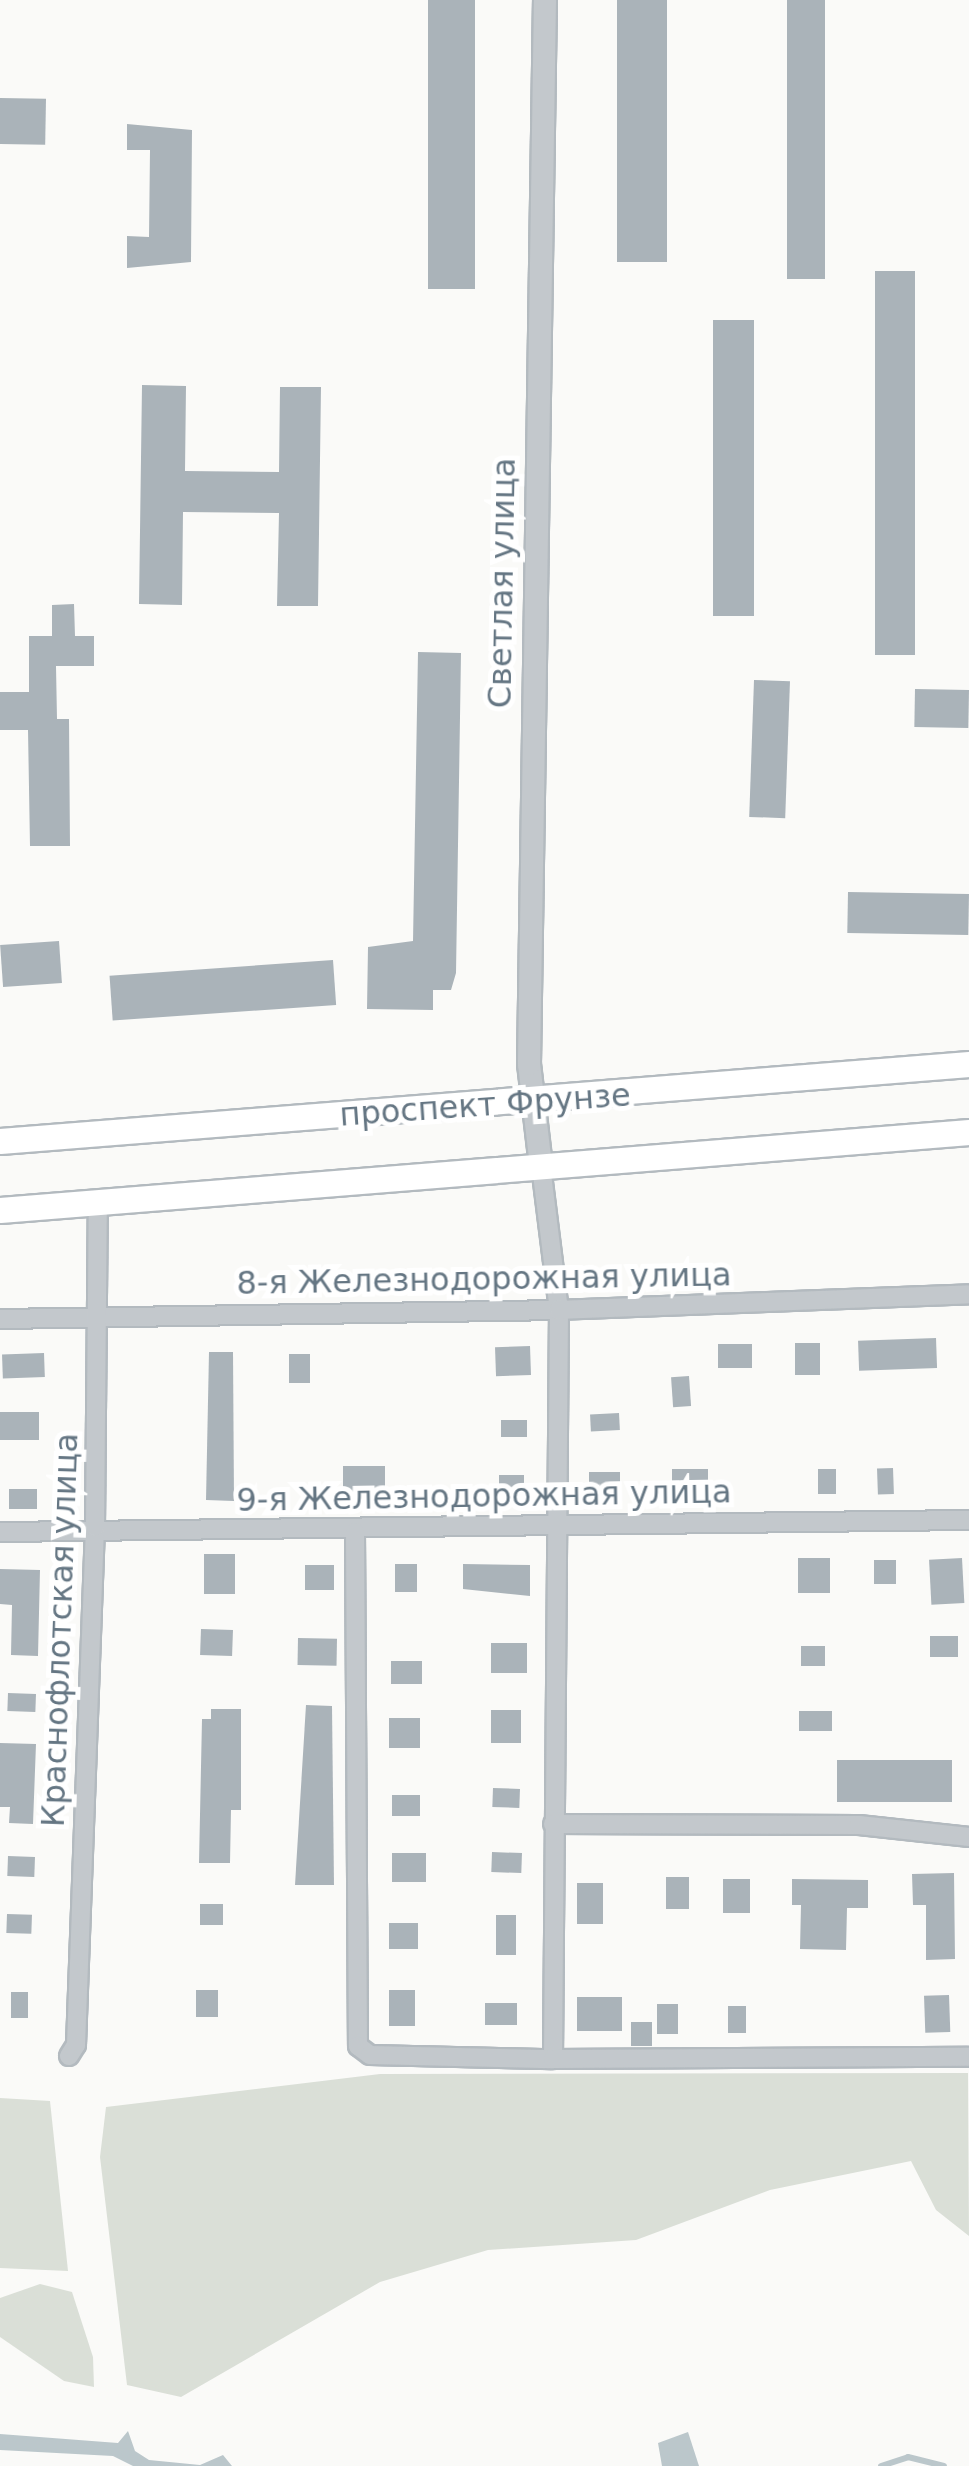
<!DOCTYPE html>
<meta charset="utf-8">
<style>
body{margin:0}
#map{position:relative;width:969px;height:2466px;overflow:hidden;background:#fafaf8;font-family:"DejaVu Sans",sans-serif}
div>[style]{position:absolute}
.green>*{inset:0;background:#dadfd7}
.water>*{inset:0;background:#bbc7cb}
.stream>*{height:6px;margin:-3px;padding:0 3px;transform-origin:3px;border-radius:3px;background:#bbc7cb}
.building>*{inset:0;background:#aab3b9;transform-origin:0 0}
.roads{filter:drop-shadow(2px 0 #b3babf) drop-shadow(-2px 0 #b3babf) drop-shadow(0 2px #b3babf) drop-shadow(0 -2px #b3babf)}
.minor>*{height:18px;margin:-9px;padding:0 9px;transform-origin:9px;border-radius:9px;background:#c3c8cc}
.tertiary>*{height:22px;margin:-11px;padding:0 11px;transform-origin:11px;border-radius:11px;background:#c3c8cc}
.secondary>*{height:25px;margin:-12.5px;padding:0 12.5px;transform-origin:12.5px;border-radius:12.5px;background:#fff}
span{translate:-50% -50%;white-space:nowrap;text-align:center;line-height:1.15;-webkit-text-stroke:10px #fff;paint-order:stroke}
.street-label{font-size:32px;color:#657683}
</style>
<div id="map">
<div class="green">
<div style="clip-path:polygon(968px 2073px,969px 2236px,936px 2210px,911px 2161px,770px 2190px,636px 2240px,488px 2250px,380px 2282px,181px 2397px,127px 2385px,100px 2157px,106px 2107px,380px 2074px)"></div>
<div style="clip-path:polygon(0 2098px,50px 2101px,68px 2271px,0 2268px)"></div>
<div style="clip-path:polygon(40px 2284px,72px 2292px,93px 2357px,94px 2387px,64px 2381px,0 2337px,0 2298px)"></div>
</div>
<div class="water">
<div style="clip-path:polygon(128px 2431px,135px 2451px,149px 2460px,200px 2465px,223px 2455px,232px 2466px,133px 2466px,113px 2456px,0 2450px,0 2434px,118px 2443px)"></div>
<div style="clip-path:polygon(688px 2432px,699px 2466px,662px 2466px,658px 2443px)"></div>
</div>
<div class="stream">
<div style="left:881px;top:2466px;width:28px;rotate:-18deg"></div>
<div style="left:908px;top:2457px;width:37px;rotate:14deg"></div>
</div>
<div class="building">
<div style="left:428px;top:0;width:47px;height:289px"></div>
<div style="left:617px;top:0;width:50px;height:262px"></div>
<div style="left:787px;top:0;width:38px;height:279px"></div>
<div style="left:0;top:98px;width:46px;height:46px;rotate:1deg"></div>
<div style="clip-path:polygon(127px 124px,192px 130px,191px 262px,127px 268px,127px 236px,149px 237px,150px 150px,127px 150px)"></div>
<div style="left:875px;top:271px;width:40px;height:384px"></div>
<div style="left:713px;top:320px;width:41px;height:296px"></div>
<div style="clip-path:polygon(142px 385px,186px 386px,185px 471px,279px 472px,280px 387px,321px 387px,318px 606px,277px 606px,279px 513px,183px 512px,182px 605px,139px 604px)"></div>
<div style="clip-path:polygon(74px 604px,75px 636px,94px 636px,94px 666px,56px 666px,57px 719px,69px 719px,70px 846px,30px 846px,28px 730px,0 730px,0 692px,29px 692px,29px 636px,52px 636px,52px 605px)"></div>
<div style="clip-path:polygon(418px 652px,461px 653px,456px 973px,451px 990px,433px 990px,433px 1010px,367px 1009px,368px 947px,413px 941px)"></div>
<div style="left:754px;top:680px;width:36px;height:137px;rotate:2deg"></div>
<div style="left:915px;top:689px;width:54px;height:38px;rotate:1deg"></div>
<div style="left:848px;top:892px;width:121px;height:41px;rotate:1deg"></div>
<div style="left:59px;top:941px;width:42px;height:59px;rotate:86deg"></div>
<div style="left:333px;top:960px;width:45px;height:224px;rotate:86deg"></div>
<div style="left:936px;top:1338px;width:30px;height:78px;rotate:88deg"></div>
<div style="left:795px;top:1343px;width:25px;height:32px"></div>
<div style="left:752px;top:1344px;width:24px;height:34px;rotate:90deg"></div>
<div style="left:530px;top:1346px;width:29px;height:35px;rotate:88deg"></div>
<div style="clip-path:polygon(209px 1352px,233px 1352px,234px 1501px,206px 1500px)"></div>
<div style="left:44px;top:1353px;width:24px;height:42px;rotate:88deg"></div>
<div style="left:310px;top:1354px;width:29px;height:21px;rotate:90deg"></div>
<div style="left:689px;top:1376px;width:30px;height:18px;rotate:86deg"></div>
<div style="left:39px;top:1412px;width:28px;height:39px;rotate:90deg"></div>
<div style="left:619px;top:1413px;width:17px;height:29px;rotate:87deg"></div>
<div style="left:501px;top:1420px;width:26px;height:17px"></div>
<div style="left:343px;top:1466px;width:42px;height:36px"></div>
<div style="left:893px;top:1468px;width:26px;height:16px;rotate:88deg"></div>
<div style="left:708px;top:1469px;width:27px;height:36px;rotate:90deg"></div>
<div style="left:818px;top:1469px;width:18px;height:25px"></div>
<div style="left:589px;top:1472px;width:31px;height:24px"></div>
<div style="left:499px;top:1475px;width:25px;height:20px"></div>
<div style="left:9px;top:1489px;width:28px;height:20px"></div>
<div style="left:204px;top:1554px;width:31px;height:40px"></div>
<div style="left:798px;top:1558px;width:32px;height:35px"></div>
<div style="left:962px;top:1558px;width:45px;height:33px;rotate:87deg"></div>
<div style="left:874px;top:1560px;width:22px;height:24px"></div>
<div style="left:395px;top:1564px;width:22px;height:28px"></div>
<div style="clip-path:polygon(463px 1564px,530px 1565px,530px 1596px,463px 1589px)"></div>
<div style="left:334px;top:1565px;width:25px;height:29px;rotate:90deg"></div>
<div style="clip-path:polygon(0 1569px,40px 1570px,38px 1656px,11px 1655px,12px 1605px,0 1604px)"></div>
<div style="left:201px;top:1629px;width:32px;height:26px;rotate:2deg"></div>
<div style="left:930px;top:1636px;width:28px;height:21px"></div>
<div style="left:298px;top:1638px;width:39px;height:27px;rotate:1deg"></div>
<div style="left:491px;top:1643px;width:36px;height:30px"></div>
<div style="left:801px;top:1646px;width:24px;height:20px"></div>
<div style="left:391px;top:1661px;width:31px;height:23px"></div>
<div style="left:8px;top:1693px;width:28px;height:18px;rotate:2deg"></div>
<div style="clip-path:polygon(306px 1705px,332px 1706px,334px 1885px,295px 1885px)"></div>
<div style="clip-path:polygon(211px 1709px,241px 1709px,241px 1810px,231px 1810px,230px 1863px,199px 1863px,202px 1719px,211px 1719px)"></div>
<div style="left:491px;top:1710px;width:30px;height:33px"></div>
<div style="left:832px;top:1711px;width:20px;height:33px;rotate:90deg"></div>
<div style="left:389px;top:1718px;width:31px;height:30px"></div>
<div style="clip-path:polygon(0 1743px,36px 1744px,33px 1824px,9px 1823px,10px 1807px,0 1807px)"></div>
<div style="left:837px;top:1760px;width:115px;height:42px"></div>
<div style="left:493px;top:1788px;width:27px;height:19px;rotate:2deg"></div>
<div style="left:392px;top:1795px;width:28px;height:21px"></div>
<div style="left:492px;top:1852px;width:30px;height:20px;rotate:2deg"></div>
<div style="left:392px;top:1853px;width:34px;height:29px"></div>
<div style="left:8px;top:1856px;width:27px;height:20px;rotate:2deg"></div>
<div style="clip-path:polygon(954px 1873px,955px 1959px,926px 1960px,926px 1905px,913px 1905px,912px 1874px)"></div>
<div style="left:666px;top:1877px;width:23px;height:32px"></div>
<div style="left:723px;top:1879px;width:27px;height:34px"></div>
<div style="clip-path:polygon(792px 1879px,868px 1880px,868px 1908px,847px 1908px,846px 1950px,800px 1949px,801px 1905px,792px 1905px)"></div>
<div style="left:577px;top:1883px;width:26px;height:41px"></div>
<div style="left:200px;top:1904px;width:23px;height:21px"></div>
<div style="left:7px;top:1914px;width:25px;height:19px;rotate:2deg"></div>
<div style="left:496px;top:1915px;width:20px;height:40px"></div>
<div style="left:389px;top:1923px;width:29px;height:26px"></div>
<div style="left:196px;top:1990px;width:22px;height:27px"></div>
<div style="left:389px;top:1990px;width:26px;height:36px"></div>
<div style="left:11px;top:1992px;width:17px;height:26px"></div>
<div style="left:949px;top:1995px;width:37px;height:25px;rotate:88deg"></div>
<div style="left:577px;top:1997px;width:45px;height:34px"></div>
<div style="left:485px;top:2003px;width:32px;height:22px"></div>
<div style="left:657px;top:2004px;width:21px;height:30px"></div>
<div style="left:728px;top:2006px;width:18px;height:27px"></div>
<div style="left:631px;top:2022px;width:21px;height:24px"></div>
</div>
<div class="roads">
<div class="minor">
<div style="left:541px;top:1166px;width:145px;rotate:82.9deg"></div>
<div style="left:559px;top:1310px;width:749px;rotate:90.46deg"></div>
<div style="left:0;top:1319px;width:559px;rotate:-0.92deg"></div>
<div style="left:559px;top:1310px;width:410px;rotate:-2.2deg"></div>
<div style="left:0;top:1532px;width:969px;rotate:-0.71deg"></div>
<div style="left:355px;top:1532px;width:514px;rotate:89.67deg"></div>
<div style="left:358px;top:2046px;width:15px;rotate:37deg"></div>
<div style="left:370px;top:2055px;width:183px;rotate:1.3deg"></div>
<div style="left:553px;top:2059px;width:416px;rotate:-0.3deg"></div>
<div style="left:553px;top:1824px;width:306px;rotate:0.2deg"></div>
<div style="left:859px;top:1825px;width:111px;rotate:6.2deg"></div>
<div style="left:69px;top:2056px;width:13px;rotate:-58deg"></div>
<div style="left:76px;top:2045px;width:518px;rotate:-87.9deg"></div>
<div style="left:95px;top:1527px;width:325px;rotate:-89.5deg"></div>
</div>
<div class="tertiary">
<div style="left:541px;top:1166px;width:103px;rotate:-96.7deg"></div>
<div style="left:529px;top:1064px;width:1064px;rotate:-89.14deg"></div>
</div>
<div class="secondary">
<div style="left:0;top:1141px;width:972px;rotate:-4.54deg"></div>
<div style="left:0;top:1210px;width:972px;rotate:-4.6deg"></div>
</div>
</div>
<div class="street-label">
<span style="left:502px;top:583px;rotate:-89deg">Светлая улица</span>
<span style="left:485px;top:1105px;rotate:-4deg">проспект Фрунзе</span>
<span style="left:484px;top:1279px;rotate:-1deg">8-я Железнодорожная улица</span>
<span style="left:484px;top:1496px;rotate:-1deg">9-я Железнодорожная улица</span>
<span style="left:60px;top:1630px;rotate:-88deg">Краснофлотская улица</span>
</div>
</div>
